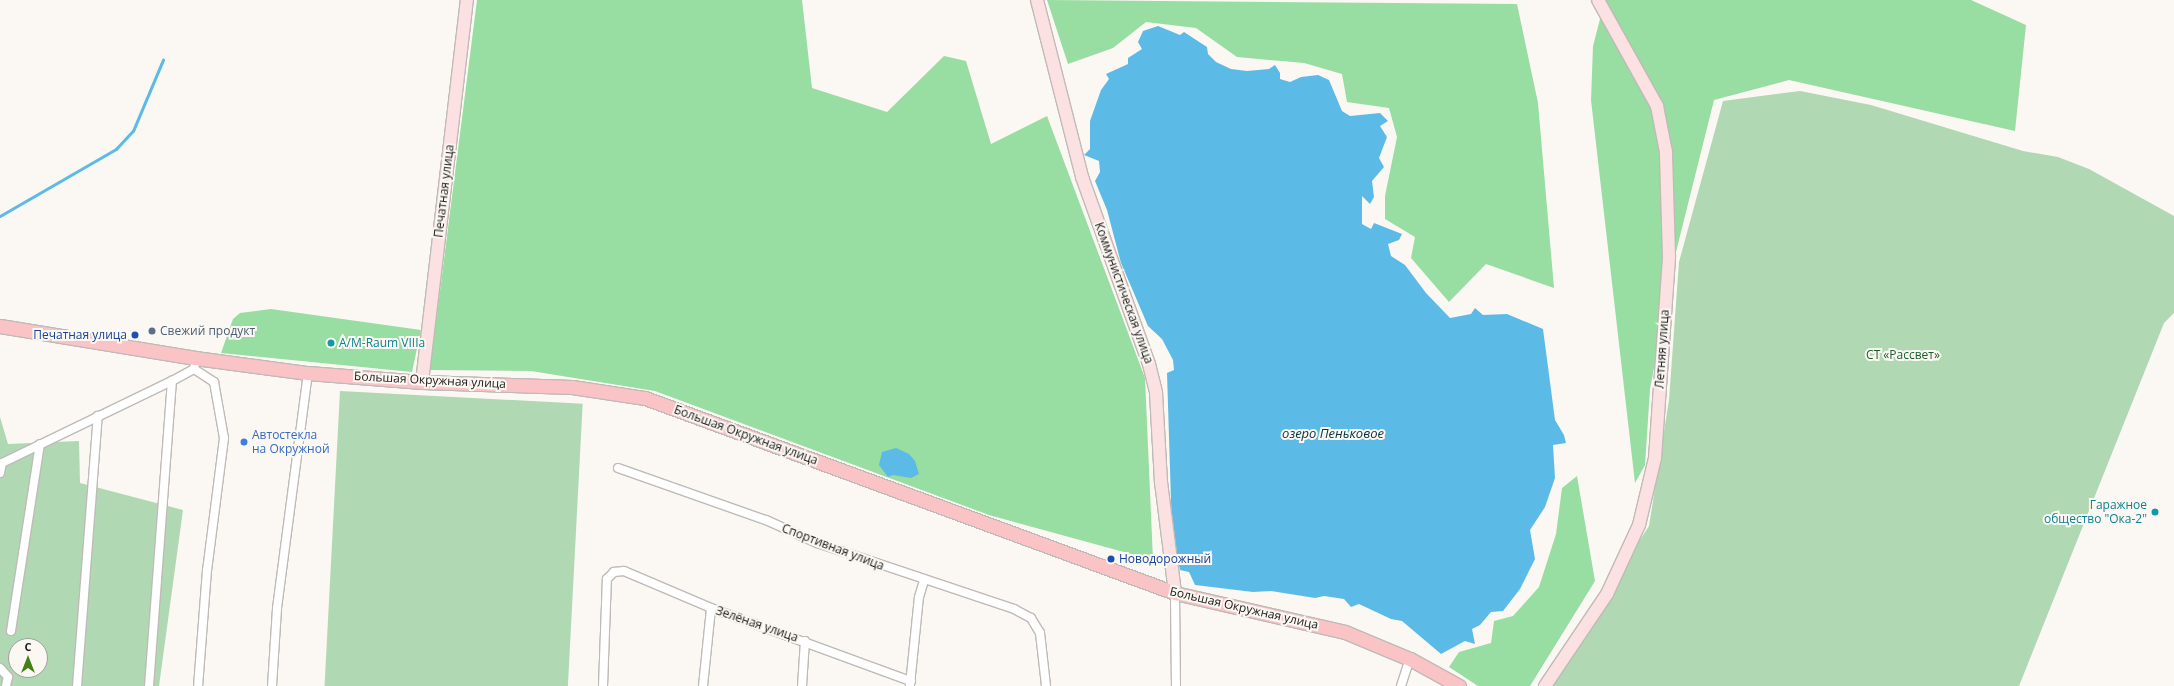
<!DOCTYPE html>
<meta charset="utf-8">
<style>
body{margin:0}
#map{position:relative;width:2174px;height:686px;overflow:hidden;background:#fbf7f3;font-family:"Open Sans",sans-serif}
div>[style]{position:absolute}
.green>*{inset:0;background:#afd8b3;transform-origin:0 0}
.forest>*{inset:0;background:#98dda1}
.water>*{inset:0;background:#5cbbe6}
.stream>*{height:2.5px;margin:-1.25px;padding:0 1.25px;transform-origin:1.25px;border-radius:1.25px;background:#5cbbe6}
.roads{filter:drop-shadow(1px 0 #bfbab7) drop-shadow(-1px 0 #bfbab7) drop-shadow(0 1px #bfbab7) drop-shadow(0 -1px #bfbab7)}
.street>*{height:8px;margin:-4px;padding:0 4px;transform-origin:4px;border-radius:4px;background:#fff}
.secondary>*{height:12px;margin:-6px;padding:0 6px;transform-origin:6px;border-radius:6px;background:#fce1e2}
.primary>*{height:13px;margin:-6.5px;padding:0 6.5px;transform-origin:6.5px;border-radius:6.5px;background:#fac4c6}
.dots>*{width:11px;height:11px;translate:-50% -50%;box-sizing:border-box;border:2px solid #fbf7f3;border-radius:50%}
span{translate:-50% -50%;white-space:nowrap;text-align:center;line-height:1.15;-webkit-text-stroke:4px #fbf7f3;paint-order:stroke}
.street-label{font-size:12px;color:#1a1917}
.service-label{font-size:12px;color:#4e5e75}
.left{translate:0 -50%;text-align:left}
.transit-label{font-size:12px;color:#164399}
.right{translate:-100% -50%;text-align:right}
.culture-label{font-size:12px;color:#0d838f}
.park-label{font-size:12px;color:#185f29}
.shop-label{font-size:12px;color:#366cbe}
.water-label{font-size:13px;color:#043243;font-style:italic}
.north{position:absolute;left:8px;top:638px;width:40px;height:40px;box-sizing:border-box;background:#fbf7f3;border:1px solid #a19e9b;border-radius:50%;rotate:0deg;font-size:11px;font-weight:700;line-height:16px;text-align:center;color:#1a1917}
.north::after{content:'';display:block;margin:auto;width:14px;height:18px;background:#457f18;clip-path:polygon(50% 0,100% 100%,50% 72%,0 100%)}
</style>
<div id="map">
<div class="green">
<div style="clip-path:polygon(1800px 91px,1871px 105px,2023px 151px,2058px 157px,2089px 169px,2174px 216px,2174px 313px,2164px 323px,2019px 686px,1545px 686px,1649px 526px,1669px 400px,1679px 262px,1723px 101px)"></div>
<div style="left:340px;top:391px;width:243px;height:296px;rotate:3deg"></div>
<div style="clip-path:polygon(evenodd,0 417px,8px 444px,79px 441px,80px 483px,183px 510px,159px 686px,0 686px,0 417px,16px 646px,40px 646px,40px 670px,16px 670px,16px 646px)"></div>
</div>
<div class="forest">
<div style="clip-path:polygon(477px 0,802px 0,812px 88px,887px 112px,944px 56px,966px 61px,991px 144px,1047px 116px,1145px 378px,1153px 560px,989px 515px,655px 391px,531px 371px,430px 370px)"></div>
<div style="clip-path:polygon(1047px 0,1517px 4px,1538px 103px,1554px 288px,1486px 264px,1449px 302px,1411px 258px,1415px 237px,1385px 219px,1385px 196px,1397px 137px,1389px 108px,1347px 102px,1342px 74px,1304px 63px,1237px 57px,1196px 28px,1146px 22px,1113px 48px,1068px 64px)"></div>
<div style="clip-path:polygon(1605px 0,1971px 0,2026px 25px,2015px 131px,1789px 80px,1714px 100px,1676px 252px,1650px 389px,1645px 465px,1635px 483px,1591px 100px,1593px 46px)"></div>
<div style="clip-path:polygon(271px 309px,421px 330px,412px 372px,221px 353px,233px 319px,240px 313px)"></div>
<div style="clip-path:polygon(1577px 476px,1595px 581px,1530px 686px,1478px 686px,1449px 667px,1459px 652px,1491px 643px,1494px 621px,1513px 616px,1539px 587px,1556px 534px,1562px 488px)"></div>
</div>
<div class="water">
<div style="clip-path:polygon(1158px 26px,1180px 35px,1184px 32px,1207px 47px,1208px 54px,1216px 62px,1231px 69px,1247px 71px,1269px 69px,1275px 65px,1280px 73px,1280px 79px,1290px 82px,1301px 77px,1318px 75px,1329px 80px,1342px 111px,1350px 116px,1380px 113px,1388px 121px,1380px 126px,1387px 137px,1379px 158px,1384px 167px,1372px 181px,1374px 197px,1370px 204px,1362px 196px,1362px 224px,1371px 229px,1374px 223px,1402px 234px,1399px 240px,1388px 244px,1391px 256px,1405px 265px,1426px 293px,1450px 318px,1471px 314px,1475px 308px,1483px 315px,1507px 314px,1543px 329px,1555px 420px,1564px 435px,1566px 443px,1553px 445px,1555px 478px,1545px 507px,1530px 530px,1535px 559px,1520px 589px,1503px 611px,1491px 612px,1480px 625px,1472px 629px,1475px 644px,1465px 641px,1441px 654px,1402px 621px,1391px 619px,1359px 604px,1351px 607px,1344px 599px,1324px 596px,1315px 598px,1271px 591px,1253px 592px,1195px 585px,1189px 572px,1180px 570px,1172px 533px,1167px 373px,1174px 370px,1173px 360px,1162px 339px,1148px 326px,1121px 263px,1107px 210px,1095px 181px,1100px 172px,1099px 161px,1084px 155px,1090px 149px,1090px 121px,1101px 90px,1109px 79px,1106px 74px,1128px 64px,1128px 58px,1142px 49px,1138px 42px,1143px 31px)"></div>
<div style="clip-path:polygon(896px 448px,909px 454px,915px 461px,919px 474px,911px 478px,893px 475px,888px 477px,879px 465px,882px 452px)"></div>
</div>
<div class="stream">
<div style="left:0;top:216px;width:134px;rotate:-30deg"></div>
<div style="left:116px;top:149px;width:25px;rotate:-47deg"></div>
<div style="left:133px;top:131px;width:77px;rotate:-67.1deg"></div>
</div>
<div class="roads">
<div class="street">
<div style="left:194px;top:369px;width:24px;rotate:33deg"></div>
<div style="left:214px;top:382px;width:57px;rotate:79.9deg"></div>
<div style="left:224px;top:438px;width:133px;rotate:97.3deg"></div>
<div style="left:207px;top:570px;width:116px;rotate:94.4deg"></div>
<div style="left:0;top:464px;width:191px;rotate:-25.8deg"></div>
<div style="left:172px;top:381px;width:25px;rotate:-29deg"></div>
<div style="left:194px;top:369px;width:5px;rotate:-79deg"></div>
<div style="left:618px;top:468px;width:157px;rotate:19.4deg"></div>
<div style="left:766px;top:520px;width:56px;rotate:24.3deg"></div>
<div style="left:817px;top:543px;width:208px;rotate:18.5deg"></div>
<div style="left:1014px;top:609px;width:19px;rotate:28deg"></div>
<div style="left:1031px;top:618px;width:17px;rotate:59deg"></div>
<div style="left:1040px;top:633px;width:53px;rotate:83.5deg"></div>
<div style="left:0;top:473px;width:10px;rotate:-79deg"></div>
<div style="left:1175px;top:593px;width:93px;rotate:89.4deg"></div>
<div style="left:11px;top:631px;width:189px;rotate:-81.2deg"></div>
<div style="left:0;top:668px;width:12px;rotate:48deg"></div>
<div style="left:8px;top:677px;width:9px;rotate:103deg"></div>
<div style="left:910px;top:685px;width:88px;rotate:-84.2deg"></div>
<div style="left:919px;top:597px;width:17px;rotate:-73deg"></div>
<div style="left:77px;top:686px;width:271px;rotate:-85.6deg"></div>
<div style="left:149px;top:686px;width:306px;rotate:-85.7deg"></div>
<div style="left:272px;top:686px;width:78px;rotate:-86.3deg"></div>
<div style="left:277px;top:608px;width:237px;rotate:-82.5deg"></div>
<div style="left:603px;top:686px;width:107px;rotate:-87.9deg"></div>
<div style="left:607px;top:579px;width:10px;rotate:-45deg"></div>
<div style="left:614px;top:572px;width:10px;rotate:-6deg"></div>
<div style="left:624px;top:571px;width:95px;rotate:23deg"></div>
<div style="left:711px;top:608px;width:213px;rotate:20.1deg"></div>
<div style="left:703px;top:686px;width:78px;rotate:-84.1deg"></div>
<div style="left:802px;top:686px;width:45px;rotate:-86.2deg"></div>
<div style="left:1401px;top:686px;width:28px;rotate:-72deg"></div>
</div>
<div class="secondary">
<div style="left:1037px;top:0;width:183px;rotate:75.7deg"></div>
<div style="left:1082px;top:177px;width:199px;rotate:70.3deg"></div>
<div style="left:1149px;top:364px;width:30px;rotate:76deg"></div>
<div style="left:1156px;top:393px;width:89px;rotate:86.8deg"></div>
<div style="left:1161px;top:482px;width:112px;rotate:82.8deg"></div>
<div style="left:422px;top:382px;width:385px;rotate:-83.3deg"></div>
<div style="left:1545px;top:686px;width:111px;rotate:-56deg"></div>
<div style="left:1607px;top:594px;width:76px;rotate:-65.1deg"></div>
<div style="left:1639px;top:525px;width:69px;rotate:-76.6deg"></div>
<div style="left:1655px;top:458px;width:202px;rotate:-86deg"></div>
<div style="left:1669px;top:256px;width:104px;rotate:-91.7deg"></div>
<div style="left:1666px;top:152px;width:47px;rotate:-101.1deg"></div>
<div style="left:1657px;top:106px;width:121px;rotate:-119.1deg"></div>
</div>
<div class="primary">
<div style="left:0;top:326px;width:198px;rotate:9.3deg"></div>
<div style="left:195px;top:358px;width:114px;rotate:7.6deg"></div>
<div style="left:308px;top:373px;width:114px;rotate:4.5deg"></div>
<div style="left:422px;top:382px;width:150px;rotate:1.9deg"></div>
<div style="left:572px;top:387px;width:74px;rotate:8.6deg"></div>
<div style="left:645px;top:398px;width:565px;rotate:20.2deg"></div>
<div style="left:1175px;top:593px;width:174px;rotate:12.9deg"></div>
<div style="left:1345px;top:632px;width:70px;rotate:22.6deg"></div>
<div style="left:1410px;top:659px;width:56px;rotate:28.9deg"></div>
</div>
</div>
<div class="dots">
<div style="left:152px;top:331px;background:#5c6f8a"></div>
<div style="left:135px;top:335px;background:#1a4fb4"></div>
<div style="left:331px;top:343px;background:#0f9aa8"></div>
<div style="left:244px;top:442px;background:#3f7fe0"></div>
<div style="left:2155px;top:512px;background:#0f9aa8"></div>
<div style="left:1111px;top:559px;background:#1a4fb4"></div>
</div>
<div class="street-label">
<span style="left:444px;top:191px;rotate:-83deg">Печатная улица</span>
<span style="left:1124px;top:293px;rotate:70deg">Коммунистическая улица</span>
<span style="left:1662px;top:349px;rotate:-86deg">Летняя улица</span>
<span style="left:430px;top:380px;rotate:3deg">Большая Окружная улица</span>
<span style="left:746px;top:435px;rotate:20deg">Большая Окружная улица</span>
<span style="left:833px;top:547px;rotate:21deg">Спортивная улица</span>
<span style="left:1244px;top:608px;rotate:13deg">Большая Окружная улица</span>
<span style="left:757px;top:624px;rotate:19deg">Зелёная улица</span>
</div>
<div class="service-label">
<span class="left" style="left:160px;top:331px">Свежий продукт</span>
</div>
<div class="transit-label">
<span class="right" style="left:127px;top:335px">Печатная улица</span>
<span class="left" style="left:1119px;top:559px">Новодорожный</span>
</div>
<div class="culture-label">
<span class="left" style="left:339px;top:343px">A/M-Raum VIIIa</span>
<span class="right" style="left:2147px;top:512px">Гаражное<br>общество "Ока-2"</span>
</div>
<div class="park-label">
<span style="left:1903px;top:355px">СТ «Рассвет»</span>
</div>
<div class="shop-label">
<span class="left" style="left:252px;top:442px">Автостекла<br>на Окружной</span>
</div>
<div class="water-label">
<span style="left:1333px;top:433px">озеро Пеньковое</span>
</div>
<div class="north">С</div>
</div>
